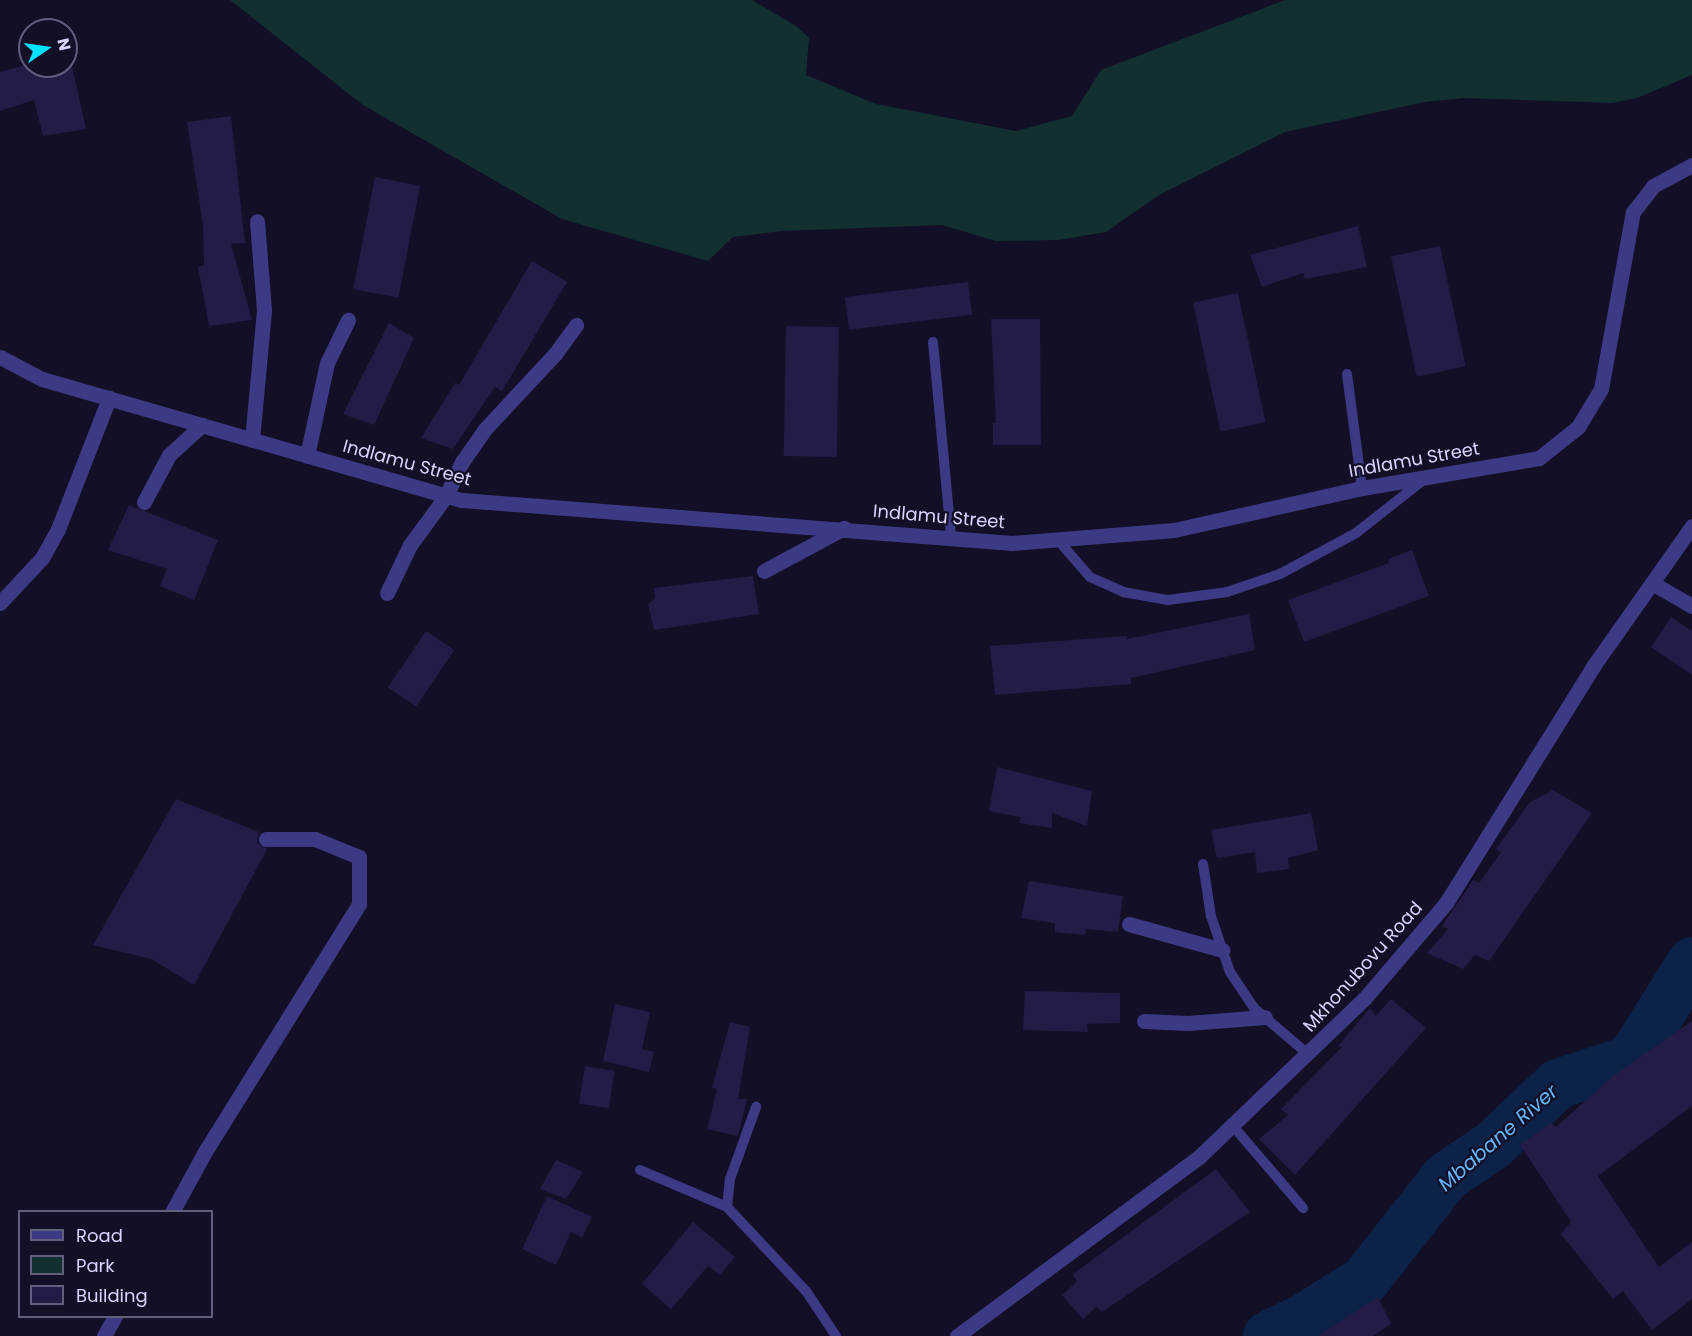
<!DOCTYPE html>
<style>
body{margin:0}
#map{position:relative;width:1692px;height:1336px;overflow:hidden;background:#130f26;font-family:Poppins,sans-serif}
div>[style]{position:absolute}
.green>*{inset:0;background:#12302f}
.river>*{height:50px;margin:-25px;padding:0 25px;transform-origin:25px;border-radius:25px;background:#0c2248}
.building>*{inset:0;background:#241b47;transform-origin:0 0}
.lane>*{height:10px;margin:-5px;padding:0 5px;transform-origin:5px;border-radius:5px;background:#3d3a85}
.street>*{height:15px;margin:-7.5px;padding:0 7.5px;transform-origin:7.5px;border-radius:7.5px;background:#3d3a85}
span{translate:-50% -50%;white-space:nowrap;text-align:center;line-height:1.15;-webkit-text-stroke:4.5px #130f26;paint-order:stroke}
.street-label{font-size:18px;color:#d9d4ff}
.water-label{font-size:20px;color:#62b6ff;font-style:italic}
.legend{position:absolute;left:18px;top:1210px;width:195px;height:108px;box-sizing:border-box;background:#130f26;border:2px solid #625e7d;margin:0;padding:8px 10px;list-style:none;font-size:18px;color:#d9d4ff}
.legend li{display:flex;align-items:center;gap:12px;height:30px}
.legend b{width:30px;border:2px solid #625e7d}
.north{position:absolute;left:18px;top:18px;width:60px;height:60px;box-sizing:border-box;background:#130f26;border:2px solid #625e7d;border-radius:50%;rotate:77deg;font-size:16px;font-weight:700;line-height:24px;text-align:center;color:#d9d4ff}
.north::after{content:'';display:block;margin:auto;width:21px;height:27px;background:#00e5ff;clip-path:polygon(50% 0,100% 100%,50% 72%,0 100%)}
</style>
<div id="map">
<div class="green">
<div style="clip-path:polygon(230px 0,752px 0,796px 26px,809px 38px,806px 75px,876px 104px,1016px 131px,1072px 116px,1101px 70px,1285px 0,1692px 0,1692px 75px,1637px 98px,1612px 103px,1463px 98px,1425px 102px,1285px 132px,1159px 195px,1106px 232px,1059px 240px,996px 241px,942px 225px,781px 231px,733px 237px,708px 261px,562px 219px,363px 105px)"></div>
</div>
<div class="river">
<div style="left:1268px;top:1336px;width:41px;rotate:-25.9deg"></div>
<div style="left:1305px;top:1318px;width:71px;rotate:-32.3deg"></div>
<div style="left:1365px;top:1280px;width:131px;rotate:-51.8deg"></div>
<div style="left:1446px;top:1177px;width:57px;rotate:-34.2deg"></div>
<div style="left:1493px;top:1145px;width:89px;rotate:-43.2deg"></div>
<div style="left:1558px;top:1084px;width:77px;rotate:-18.2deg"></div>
<div style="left:1631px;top:1060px;width:115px;rotate:-58.1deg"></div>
</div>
<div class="building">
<div style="clip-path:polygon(69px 53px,86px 129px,43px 136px,34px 100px,0 111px,0 72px,30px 64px,66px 66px,66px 54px)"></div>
<div style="clip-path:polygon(231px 116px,245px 243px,231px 244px,252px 320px,209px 326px,198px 267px,204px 265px,203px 225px,187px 122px)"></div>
<div style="left:375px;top:177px;width:46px;height:114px;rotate:11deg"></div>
<div style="clip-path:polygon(1358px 226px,1367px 267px,1305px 279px,1303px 273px,1262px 287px,1250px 255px)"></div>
<div style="left:1440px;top:246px;width:123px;height:50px;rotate:78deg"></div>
<div style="clip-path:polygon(532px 261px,567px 282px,502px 391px,495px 387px,453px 449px,421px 438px,455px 383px,459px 385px)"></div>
<div style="left:968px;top:282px;width:33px;height:124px;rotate:83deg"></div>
<div style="left:1238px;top:293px;width:132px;height:46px;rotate:78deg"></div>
<div style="clip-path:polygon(991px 319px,1040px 319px,1041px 445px,993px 445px,993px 423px,996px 423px)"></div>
<div style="clip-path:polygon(389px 323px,414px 338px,374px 425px,343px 414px)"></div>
<div style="left:786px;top:326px;width:53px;height:130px;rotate:1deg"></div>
<div style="clip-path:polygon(129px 505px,218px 540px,194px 600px,160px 586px,167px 569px,108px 550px)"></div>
<div style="clip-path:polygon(1412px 550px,1429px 596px,1304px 642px,1288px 600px,1389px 563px,1388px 559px)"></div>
<div style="clip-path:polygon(753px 576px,759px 614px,654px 630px,648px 604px,655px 598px,654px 588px)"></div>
<div style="clip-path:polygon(1249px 614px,1255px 650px,1131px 678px,1131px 684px,995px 695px,990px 646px,1127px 636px,1127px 639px)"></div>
<div style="clip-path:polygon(1671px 617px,1692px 631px,1692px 675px,1651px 647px)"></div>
<div style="left:426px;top:631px;width:34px;height:68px;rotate:34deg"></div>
<div style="clip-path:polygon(997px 767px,1092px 791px,1087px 826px,1052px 813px,1052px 828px,1019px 823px,1021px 817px,989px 811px)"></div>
<div style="clip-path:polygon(1553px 790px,1592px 813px,1489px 961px,1475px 955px,1463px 969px,1427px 953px,1448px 929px,1442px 926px,1473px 880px,1479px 883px,1501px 852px,1496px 849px,1530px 802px)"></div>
<div style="clip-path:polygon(176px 799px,259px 832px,257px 843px,267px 849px,194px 985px,151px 959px,93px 945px)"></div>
<div style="clip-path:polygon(1311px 813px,1318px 850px,1288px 858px,1289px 869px,1257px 873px,1255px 852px,1217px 858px,1211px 830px)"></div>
<div style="clip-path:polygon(1029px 881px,1123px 896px,1118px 932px,1086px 929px,1085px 935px,1055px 932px,1055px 923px,1021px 918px)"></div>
<div style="clip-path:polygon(1025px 991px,1120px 993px,1120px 1023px,1087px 1024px,1088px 1032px,1023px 1030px)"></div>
<div style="clip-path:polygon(1391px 999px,1426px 1028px,1295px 1175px,1259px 1139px,1288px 1115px,1281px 1109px,1342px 1047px,1338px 1046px,1370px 1008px,1376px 1016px)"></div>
<div style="clip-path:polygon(615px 1004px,650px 1012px,642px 1049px,654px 1052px,649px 1072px,603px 1061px)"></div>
<div style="clip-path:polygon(1692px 1021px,1692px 1106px,1598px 1176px,1659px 1267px,1692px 1242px,1692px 1299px,1652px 1330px,1623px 1291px,1613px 1299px,1561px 1234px,1571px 1222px,1520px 1145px,1551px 1123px,1556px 1127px,1613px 1076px)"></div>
<div style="clip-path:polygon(730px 1022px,750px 1027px,738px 1099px,747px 1099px,738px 1136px,707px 1129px,717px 1089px,712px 1088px)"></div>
<div style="left:585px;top:1066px;width:30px;height:38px;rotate:9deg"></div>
<div style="clip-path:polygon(556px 1160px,583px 1172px,566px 1199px,540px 1189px)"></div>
<div style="clip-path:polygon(1216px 1169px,1250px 1212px,1102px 1312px,1096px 1307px,1083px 1319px,1062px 1295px,1077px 1282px,1073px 1274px)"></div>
<div style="clip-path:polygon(547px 1196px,592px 1217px,582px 1238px,571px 1232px,556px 1265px,522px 1249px)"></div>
<div style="clip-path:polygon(693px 1222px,735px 1257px,720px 1275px,708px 1266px,671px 1309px,642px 1284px)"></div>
<div style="clip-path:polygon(1378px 1297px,1391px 1324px,1373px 1336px,1318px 1336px)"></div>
</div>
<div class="lane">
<div style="left:933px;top:342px;width:194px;rotate:84.7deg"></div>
<div style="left:1347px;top:374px;width:115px;rotate:82.5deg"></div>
<div style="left:1057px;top:539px;width:50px;rotate:49deg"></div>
<div style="left:1090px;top:577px;width:36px;rotate:24deg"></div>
<div style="left:1123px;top:592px;width:46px;rotate:10.1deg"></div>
<div style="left:1168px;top:600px;width:60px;rotate:-7.7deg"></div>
<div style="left:1227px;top:592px;width:56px;rotate:-18.8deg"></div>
<div style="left:1280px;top:574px;width:86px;rotate:-28.3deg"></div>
<div style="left:1356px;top:533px;width:89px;rotate:-38.2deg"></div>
<div style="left:1203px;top:864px;width:53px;rotate:81.3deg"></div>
<div style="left:1211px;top:916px;width:59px;rotate:71.3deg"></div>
<div style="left:1230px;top:972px;width:43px;rotate:56.3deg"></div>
<div style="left:1254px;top:1008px;width:72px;rotate:40.5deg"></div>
<div style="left:1233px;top:1126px;width:108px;rotate:49.5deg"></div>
<div style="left:640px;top:1170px;width:95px;rotate:23deg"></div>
<div style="left:727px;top:1207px;width:115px;rotate:46.8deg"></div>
<div style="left:806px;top:1291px;width:54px;rotate:56.3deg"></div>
<div style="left:727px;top:1207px;width:28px;rotate:-84deg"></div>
<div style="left:730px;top:1179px;width:77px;rotate:-70.1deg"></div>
</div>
<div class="street">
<div style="left:0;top:357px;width:47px;rotate:27.6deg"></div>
<div style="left:42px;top:379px;width:437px;rotate:16.1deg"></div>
<div style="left:462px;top:500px;width:552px;rotate:4.47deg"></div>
<div style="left:1012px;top:543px;width:163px;rotate:-4.6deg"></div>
<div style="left:1174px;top:530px;width:193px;rotate:-12.6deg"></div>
<div style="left:1362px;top:488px;width:180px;rotate:-9.6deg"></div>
<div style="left:1539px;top:458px;width:50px;rotate:-38.5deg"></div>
<div style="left:1578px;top:427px;width:44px;rotate:-58.8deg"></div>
<div style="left:1601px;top:389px;width:180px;rotate:-79.8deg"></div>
<div style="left:1633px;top:212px;width:33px;rotate:-52deg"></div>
<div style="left:1653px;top:186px;width:44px;rotate:-28.3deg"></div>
<div style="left:252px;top:440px;width:131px;rotate:-84.7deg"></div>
<div style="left:264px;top:310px;width:89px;rotate:-94.5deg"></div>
<div style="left:307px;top:456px;width:95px;rotate:-77.9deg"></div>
<div style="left:327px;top:363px;width:48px;rotate:-64deg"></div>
<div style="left:144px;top:502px;width:53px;rotate:-62deg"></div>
<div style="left:169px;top:455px;width:45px;rotate:-42.3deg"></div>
<div style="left:764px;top:571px;width:91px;rotate:-28.3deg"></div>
<div style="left:1652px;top:583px;width:46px;rotate:29.9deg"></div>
<div style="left:387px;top:593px;width:53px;rotate:-64.4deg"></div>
<div style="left:410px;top:545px;width:61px;rotate:-53.7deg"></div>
<div style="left:446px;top:496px;width:38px;rotate:-65deg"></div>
<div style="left:462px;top:462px;width:40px;rotate:-55.1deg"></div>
<div style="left:485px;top:429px;width:103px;rotate:-47deg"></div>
<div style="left:555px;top:354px;width:36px;rotate:-54deg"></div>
<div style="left:0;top:603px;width:62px;rotate:-47deg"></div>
<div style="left:42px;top:558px;width:33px;rotate:-61deg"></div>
<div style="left:58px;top:529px;width:141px;rotate:-68.7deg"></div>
<div style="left:1129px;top:924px;width:97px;rotate:15.6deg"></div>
<div style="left:1144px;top:1021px;width:44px;rotate:2.6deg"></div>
<div style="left:1188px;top:1023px;width:77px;rotate:-4.5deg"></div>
<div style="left:172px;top:1212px;width:71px;rotate:-61.3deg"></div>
<div style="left:206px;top:1150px;width:290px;rotate:-58.1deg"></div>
<div style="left:359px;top:904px;width:47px;rotate:-90deg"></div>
<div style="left:359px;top:857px;width:48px;rotate:-157.8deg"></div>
<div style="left:315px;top:839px;width:49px;rotate:180deg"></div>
<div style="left:104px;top:1336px;width:23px;rotate:-61deg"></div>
<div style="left:957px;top:1336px;width:302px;rotate:-36.5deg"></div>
<div style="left:1200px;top:1156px;width:227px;rotate:-43.8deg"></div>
<div style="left:1364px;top:999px;width:126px;rotate:-49.5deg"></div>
<div style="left:1446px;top:903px;width:280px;rotate:-58.1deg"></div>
<div style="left:1594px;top:665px;width:170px;rotate:-54.8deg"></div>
</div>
<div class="street-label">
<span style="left:1414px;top:460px;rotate:-10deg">Indlamu Street</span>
<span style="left:407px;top:463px;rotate:15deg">Indlamu Street</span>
<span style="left:939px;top:517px;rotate:5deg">Indlamu Street</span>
<span style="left:1363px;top:967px;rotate:-48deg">Mkhonubovu Road</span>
</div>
<div class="water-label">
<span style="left:1498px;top:1138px;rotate:-41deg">Mbabane River</span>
</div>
<ul class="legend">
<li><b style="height:8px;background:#3d3a85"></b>Road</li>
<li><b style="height:16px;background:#12302f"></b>Park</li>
<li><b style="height:16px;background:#241b47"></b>Building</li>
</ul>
<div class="north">N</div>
</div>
